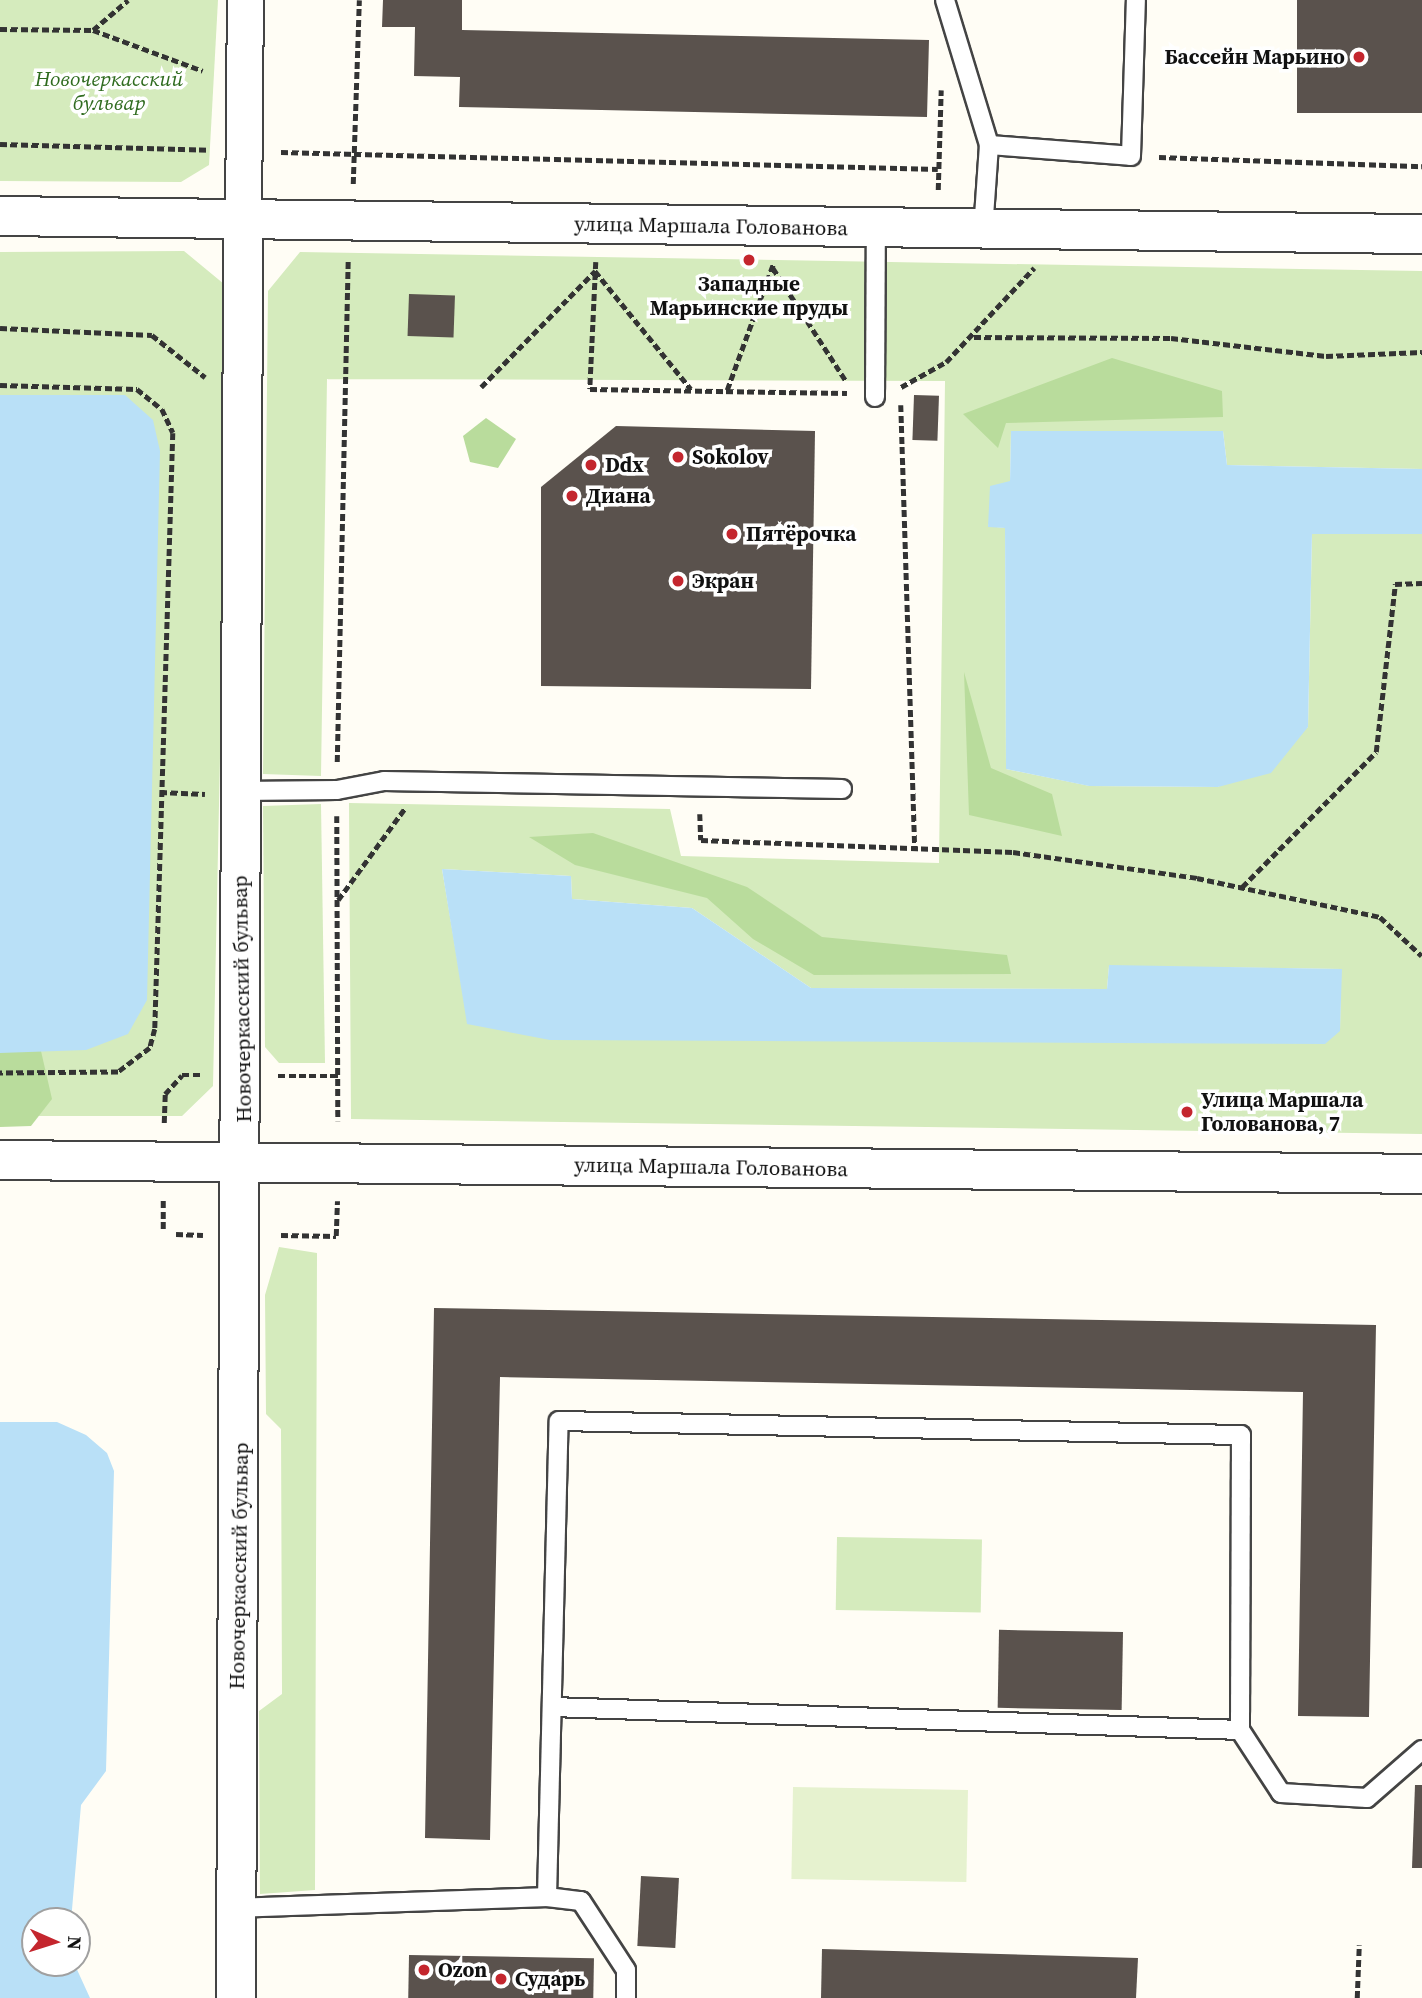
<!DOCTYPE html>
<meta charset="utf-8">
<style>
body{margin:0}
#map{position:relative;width:1422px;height:1998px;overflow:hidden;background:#fffdf5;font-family:"Source Serif 4",serif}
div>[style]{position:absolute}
.green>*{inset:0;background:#d5ebbd;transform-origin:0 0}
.forest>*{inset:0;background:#b9dc9c}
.pitch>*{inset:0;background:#e6f2cf;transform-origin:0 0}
.water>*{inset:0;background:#b9e0f7}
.building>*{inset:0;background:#5a524d;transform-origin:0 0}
.path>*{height:4.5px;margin-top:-2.25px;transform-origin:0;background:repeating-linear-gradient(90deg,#333 0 7px,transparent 0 10.5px)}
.roads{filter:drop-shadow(2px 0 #444) drop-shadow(-2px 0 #444) drop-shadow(0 2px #444) drop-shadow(0 -2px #444)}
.service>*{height:18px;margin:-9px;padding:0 9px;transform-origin:9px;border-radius:9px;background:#fff}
.minor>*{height:35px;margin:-17.5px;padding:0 17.5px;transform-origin:17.5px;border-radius:17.5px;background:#fff}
.tertiary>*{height:38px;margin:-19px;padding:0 19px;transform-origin:19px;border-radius:19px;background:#fff}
.dots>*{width:19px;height:19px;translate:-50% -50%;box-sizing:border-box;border:4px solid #fff;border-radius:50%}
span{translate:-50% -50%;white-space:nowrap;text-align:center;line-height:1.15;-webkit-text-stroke:7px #fff;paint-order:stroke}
.poi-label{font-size:21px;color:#111;font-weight:700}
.right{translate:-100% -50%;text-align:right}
.left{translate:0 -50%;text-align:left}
.park-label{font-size:21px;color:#2f6b1f;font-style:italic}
.street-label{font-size:21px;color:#111}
.north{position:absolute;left:21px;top:1907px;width:70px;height:70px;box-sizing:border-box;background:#fff;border:2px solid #a0a0a0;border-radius:50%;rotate:93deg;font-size:19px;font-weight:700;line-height:28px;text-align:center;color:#111}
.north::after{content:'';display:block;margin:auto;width:24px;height:32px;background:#c4262e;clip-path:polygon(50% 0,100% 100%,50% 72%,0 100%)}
</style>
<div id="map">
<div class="green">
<div style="clip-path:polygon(0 0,218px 0,209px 165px,181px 182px,0 181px)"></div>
<div style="clip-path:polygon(184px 251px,230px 289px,213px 1086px,182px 1116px,0 1116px,0 1053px,125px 395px,0 395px,0 252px)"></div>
<div style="clip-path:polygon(evenodd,300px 252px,1422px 271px,1422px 469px,1227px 465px,1223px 431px,1011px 431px,1010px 482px,988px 526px,1005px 528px,1006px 769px,1090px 786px,1218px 787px,1308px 727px,1312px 533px,1422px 534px,1422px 1134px,351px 1119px,349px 803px,670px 809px,681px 856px,939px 863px,945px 381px,327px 379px,321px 776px,263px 774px,268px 291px,300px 252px,442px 869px,571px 876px,572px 899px,692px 908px,811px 988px,1107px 989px,1109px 966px,1341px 969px,1340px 1031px,468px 1024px,442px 869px)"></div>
<div style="clip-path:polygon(321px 804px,325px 1063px,279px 1063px,265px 1047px,263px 806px)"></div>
<div style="clip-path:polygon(279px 1247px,317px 1253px,315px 1890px,260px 1894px,259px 1711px,282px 1694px,281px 1429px,266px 1414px,265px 1295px)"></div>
<div style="left:837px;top:1537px;width:145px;height:73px;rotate:1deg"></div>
</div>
<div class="forest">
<div style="clip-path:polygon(1112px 358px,1222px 391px,1223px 417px,1006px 423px,998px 448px,963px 414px)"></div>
<div style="clip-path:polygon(486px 418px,516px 439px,498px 468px,470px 462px,463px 436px)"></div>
<div style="clip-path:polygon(964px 672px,991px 768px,1052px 794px,1062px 836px,969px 815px)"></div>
<div style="clip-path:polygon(593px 833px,747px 887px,822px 937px,1007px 955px,1011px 974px,814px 975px,753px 939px,707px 898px,575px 865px,529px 837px)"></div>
<div style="clip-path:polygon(0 1027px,38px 1038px,52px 1099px,31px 1126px,0 1127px)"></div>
</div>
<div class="pitch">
<div style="left:793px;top:1787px;width:175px;height:92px;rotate:1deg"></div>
</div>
<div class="water">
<div style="clip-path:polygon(0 395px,125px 395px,153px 420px,160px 451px,147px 1000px,128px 1034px,86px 1050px,0 1053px)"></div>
<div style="clip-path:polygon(1011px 431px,1223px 431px,1227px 465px,1422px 469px,1422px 534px,1312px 534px,1308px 727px,1271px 773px,1218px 787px,1089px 786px,1006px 769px,1005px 528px,988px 527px,990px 486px,1010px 481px)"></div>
<div style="clip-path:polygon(442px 869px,571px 876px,572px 899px,692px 908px,811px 988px,1107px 989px,1109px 965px,1342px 969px,1340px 1031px,1325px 1044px,550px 1040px,467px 1024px)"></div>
<div style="clip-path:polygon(0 1422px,57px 1422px,86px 1435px,107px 1453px,114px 1471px,106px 1771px,81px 1805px,71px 1921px,35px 1921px,35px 1963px,74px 1963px,90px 1998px,0 1998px)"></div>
</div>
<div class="building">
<div style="clip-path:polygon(383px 0,462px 0,462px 30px,929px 40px,927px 117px,459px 107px,460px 77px,414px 76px,415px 27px,382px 27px)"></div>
<div style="left:1297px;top:0;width:125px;height:113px"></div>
<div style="left:409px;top:294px;width:46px;height:42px;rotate:2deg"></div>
<div style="left:914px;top:395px;width:25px;height:45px;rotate:2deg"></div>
<div style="clip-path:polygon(616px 426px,815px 431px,811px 689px,541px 686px,541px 487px)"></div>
<div style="clip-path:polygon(434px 1308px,1376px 1325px,1369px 1717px,1298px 1716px,1303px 1392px,500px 1377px,490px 1840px,425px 1838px)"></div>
<div style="left:1123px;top:1632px;width:78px;height:124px;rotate:91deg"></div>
<div style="clip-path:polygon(1415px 1785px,1422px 1785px,1422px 1868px,1412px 1868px)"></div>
<div style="left:641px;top:1876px;width:38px;height:70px;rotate:3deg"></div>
<div style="clip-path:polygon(822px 1949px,1138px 1958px,1136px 1998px,821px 1998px)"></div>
<div style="left:409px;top:1955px;width:185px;height:43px;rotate:1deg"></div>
</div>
<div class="path">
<div style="left:0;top:29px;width:93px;rotate:0.6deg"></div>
<div style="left:93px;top:30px;width:117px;rotate:20.4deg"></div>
<div style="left:93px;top:30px;width:46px;rotate:-40.6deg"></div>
<div style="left:0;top:144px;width:209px;rotate:1.6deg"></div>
<div style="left:281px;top:152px;width:657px;rotate:1.48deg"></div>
<div style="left:1159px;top:157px;width:263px;rotate:2deg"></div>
<div style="left:353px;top:184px;width:184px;rotate:-88.1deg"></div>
<div style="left:938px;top:190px;width:100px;rotate:-88.3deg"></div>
<div style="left:596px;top:262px;width:127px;rotate:92.7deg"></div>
<div style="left:590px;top:389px;width:257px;rotate:0.9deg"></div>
<div style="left:773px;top:268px;width:135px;rotate:57.1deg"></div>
<div style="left:0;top:328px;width:152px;rotate:2.6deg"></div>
<div style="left:152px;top:335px;width:68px;rotate:38.4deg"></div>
<div style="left:974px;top:337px;width:197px;rotate:0.3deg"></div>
<div style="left:1171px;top:338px;width:156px;rotate:6.6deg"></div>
<div style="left:1326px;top:356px;width:96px;rotate:-2.4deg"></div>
<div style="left:0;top:385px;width:137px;rotate:1.7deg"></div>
<div style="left:137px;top:389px;width:32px;rotate:39deg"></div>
<div style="left:162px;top:409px;width:26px;rotate:65deg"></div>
<div style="left:173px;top:433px;width:596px;rotate:91.73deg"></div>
<div style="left:155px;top:1029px;width:20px;rotate:105deg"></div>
<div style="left:150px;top:1048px;width:40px;rotate:143deg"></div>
<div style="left:118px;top:1072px;width:118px;rotate:179.5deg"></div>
<div style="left:481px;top:387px;width:163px;rotate:-45.5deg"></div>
<div style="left:595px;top:271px;width:152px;rotate:50.9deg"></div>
<div style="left:901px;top:387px;width:51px;rotate:-29.1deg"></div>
<div style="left:946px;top:362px;width:129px;rotate:-46.9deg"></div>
<div style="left:727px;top:390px;width:134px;rotate:-69.9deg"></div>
<div style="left:901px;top:405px;width:444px;rotate:88.2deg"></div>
<div style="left:337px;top:762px;width:503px;rotate:-88.75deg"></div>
<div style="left:160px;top:792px;width:45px;rotate:2.5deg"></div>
<div style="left:700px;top:814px;width:26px;rotate:88deg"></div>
<div style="left:701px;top:840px;width:312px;rotate:2.2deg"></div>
<div style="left:1013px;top:852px;width:186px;rotate:8deg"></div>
<div style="left:1197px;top:878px;width:187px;rotate:12deg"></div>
<div style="left:1380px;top:917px;width:57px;rotate:42.9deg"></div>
<div style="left:337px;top:816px;width:305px;rotate:89.8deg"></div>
<div style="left:1242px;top:887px;width:190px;rotate:-45.2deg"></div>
<div style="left:1376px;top:752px;width:169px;rotate:-83.5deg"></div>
<div style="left:1395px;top:584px;width:27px;rotate:-2deg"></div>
<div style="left:338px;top:900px;width:114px;rotate:-53.9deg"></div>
<div style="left:278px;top:1076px;width:60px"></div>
<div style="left:164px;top:1123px;width:29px;rotate:-88deg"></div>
<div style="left:165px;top:1094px;width:25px;rotate:-48deg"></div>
<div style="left:182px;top:1075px;width:21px"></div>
<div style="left:163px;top:1229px;width:31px;rotate:-90deg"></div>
<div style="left:176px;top:1234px;width:27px;rotate:2deg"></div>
<div style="left:281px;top:1235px;width:55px;rotate:1deg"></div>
<div style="left:336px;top:1236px;width:35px;rotate:-88deg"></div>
<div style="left:1357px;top:1998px;width:53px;rotate:-87.8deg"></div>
</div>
<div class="roads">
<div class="service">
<div style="left:945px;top:0;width:152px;rotate:73.1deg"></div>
<div style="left:989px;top:145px;width:85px;rotate:94deg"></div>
<div style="left:989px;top:145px;width:142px;rotate:4.4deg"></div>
<div style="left:1131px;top:156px;width:156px;rotate:-88.2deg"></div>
<div style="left:875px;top:397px;width:168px;rotate:-89.7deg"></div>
<div style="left:240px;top:791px;width:97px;rotate:-0.6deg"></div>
<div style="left:337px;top:790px;width:48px;rotate:-10.8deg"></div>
<div style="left:384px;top:781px;width:458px;rotate:1deg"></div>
<div style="left:552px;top:1707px;width:688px;rotate:1.91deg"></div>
<div style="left:547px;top:1897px;width:34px;rotate:7deg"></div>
<div style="left:581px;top:1901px;width:82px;rotate:56.9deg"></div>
<div style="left:626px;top:1970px;width:28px;rotate:90deg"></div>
<div style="left:235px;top:1908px;width:312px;rotate:-2deg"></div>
<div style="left:547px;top:1897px;width:476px;rotate:-88.6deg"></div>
<div style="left:559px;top:1421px;width:682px;rotate:1.18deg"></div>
<div style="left:1241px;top:1435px;width:295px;rotate:90.2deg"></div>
<div style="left:1240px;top:1730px;width:75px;rotate:56.9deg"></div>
<div style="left:1281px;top:1793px;width:86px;rotate:3.3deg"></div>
<div style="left:1367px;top:1798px;width:73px;rotate:-41.1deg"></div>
</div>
<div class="minor">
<div style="left:243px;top:218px;width:218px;rotate:-89.5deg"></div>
</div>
<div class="tertiary">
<div style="left:0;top:216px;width:1422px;rotate:0.73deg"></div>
<div style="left:0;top:1160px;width:1422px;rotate:0.56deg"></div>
<div style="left:236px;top:1998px;width:1780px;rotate:-89.77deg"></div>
</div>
</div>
<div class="dots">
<div style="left:1359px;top:57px;background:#c4262e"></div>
<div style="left:749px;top:260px;background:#c4262e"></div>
<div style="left:678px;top:457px;background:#c4262e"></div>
<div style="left:591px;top:465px;background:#c4262e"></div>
<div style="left:572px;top:496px;background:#c4262e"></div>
<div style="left:732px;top:534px;background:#c4262e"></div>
<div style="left:678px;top:581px;background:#c4262e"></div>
<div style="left:1187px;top:1112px;background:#c4262e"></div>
<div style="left:424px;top:1970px;background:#c4262e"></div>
<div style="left:501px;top:1979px;background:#c4262e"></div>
</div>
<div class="poi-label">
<span class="right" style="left:1345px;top:57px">Бассейн Марьино</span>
<span style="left:749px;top:296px">Западные<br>Марьинские пруды</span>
<span class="left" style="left:692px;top:457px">Sokolov</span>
<span class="left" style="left:605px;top:465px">Ddx</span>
<span class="left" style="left:586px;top:496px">Диана</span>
<span class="left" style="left:746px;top:534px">Пятёрочка</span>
<span class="left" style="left:692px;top:581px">Экран</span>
<span class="left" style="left:1201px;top:1112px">Улица Маршала<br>Голованова, 7</span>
<span class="left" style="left:438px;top:1970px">Ozon</span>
<span class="left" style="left:515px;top:1979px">Сударь</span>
</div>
<div class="park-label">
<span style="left:109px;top:91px">Новочеркасский<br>бульвар</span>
</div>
<div class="street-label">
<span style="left:711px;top:226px;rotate:1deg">улица Маршала Голованова</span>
<span style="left:242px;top:999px;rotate:-91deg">Новочеркасский бульвар</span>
<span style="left:711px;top:1167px;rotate:1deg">улица Маршала Голованова</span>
<span style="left:239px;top:1566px;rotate:-89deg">Новочеркасский бульвар</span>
</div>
<div class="north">N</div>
</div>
